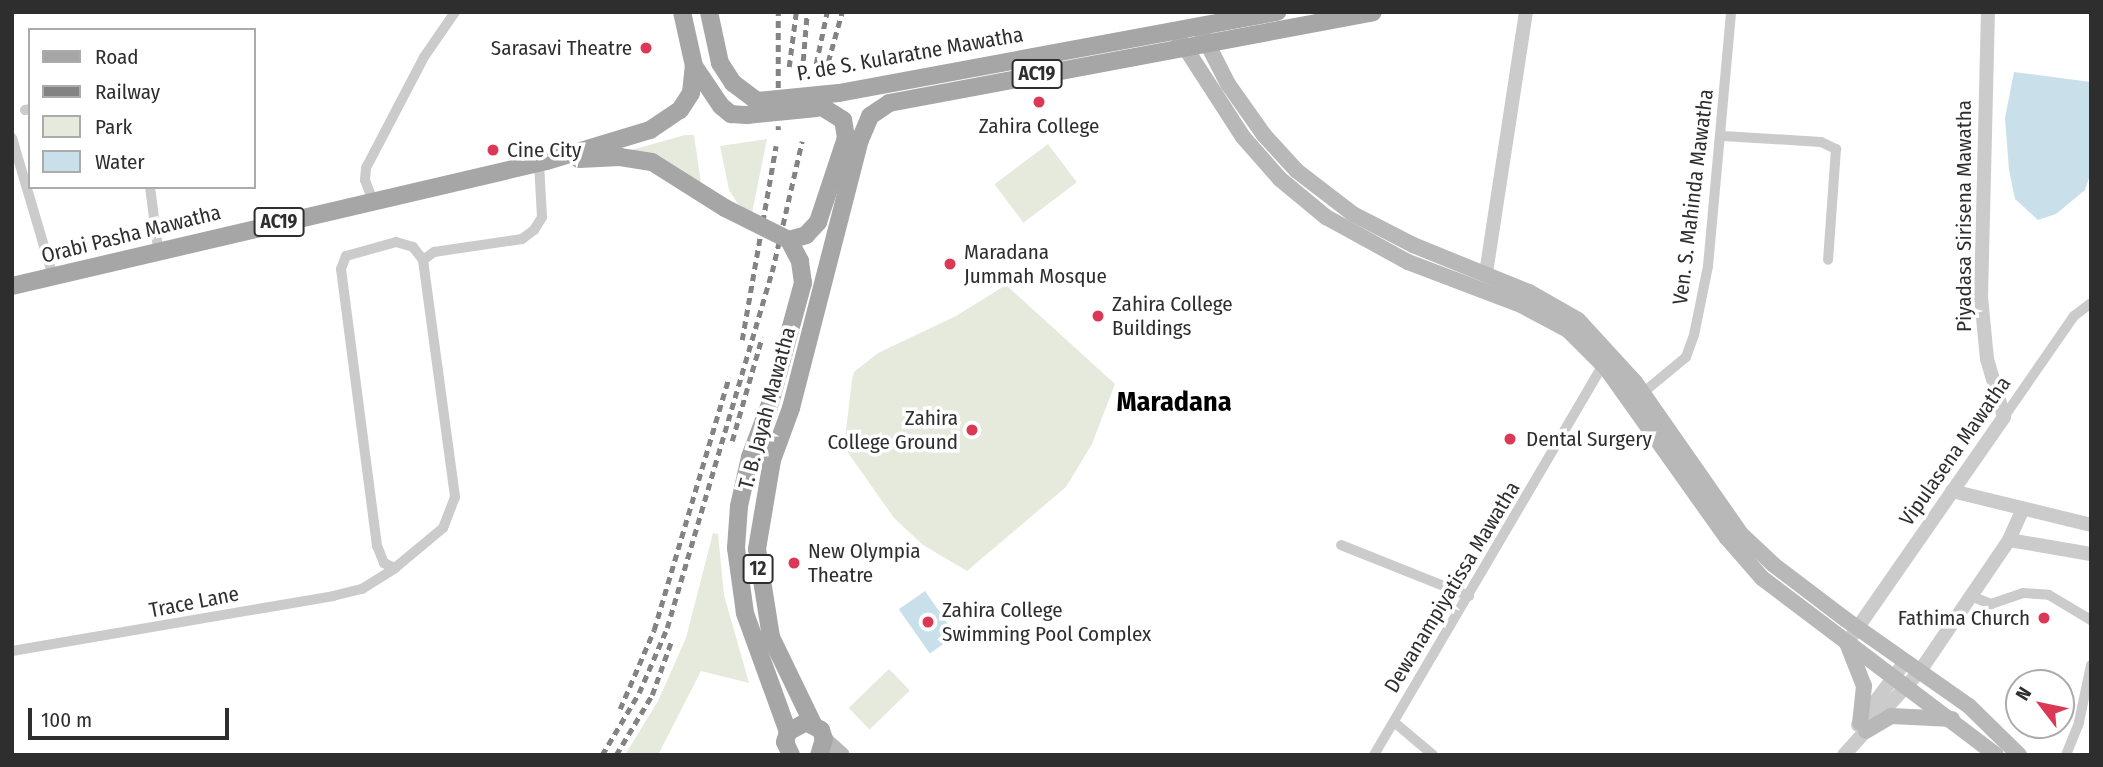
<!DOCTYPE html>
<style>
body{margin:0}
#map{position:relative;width:2103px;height:767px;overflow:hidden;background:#fff;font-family:"Fira Sans Condensed",sans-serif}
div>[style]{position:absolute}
.green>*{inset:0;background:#e5eadc;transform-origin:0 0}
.water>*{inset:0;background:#c9e0ea;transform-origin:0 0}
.minor>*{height:10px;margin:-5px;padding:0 5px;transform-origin:5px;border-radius:5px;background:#cbcbcb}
.tertiary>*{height:14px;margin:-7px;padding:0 7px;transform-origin:7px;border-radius:7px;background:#cbcbcb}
.secondary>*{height:16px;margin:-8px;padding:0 8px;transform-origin:8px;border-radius:8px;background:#b8b8b8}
.primary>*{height:18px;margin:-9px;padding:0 9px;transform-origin:9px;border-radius:9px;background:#a6a6a6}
.rail>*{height:4.5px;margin-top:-2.25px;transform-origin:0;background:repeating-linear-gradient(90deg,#838383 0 7px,transparent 0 12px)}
.primary-bridge>*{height:18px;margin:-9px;padding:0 9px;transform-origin:9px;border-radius:9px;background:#a6a6a6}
.dots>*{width:19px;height:19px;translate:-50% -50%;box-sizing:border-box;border:4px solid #fff;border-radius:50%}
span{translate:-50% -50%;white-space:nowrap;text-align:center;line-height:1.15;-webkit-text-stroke:7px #fff;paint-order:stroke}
.shield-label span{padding:2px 5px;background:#fff;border:2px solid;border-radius:5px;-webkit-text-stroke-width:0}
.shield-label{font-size:19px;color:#2e2e2e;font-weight:700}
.poi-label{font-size:21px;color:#2e2e2e}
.right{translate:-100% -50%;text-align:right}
.left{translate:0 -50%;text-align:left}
.street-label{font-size:21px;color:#2e2e2e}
.district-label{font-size:28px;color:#000;font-weight:700}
.frame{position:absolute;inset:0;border:14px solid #2e2e2e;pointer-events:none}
.legend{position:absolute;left:28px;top:28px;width:228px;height:161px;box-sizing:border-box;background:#fff;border:2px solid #ababab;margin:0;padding:9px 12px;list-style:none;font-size:21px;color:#2e2e2e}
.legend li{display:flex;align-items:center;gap:14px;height:35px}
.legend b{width:35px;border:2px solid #ababab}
.north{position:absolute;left:2005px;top:669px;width:70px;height:70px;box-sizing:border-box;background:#fff;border:2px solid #ababab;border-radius:50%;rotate:302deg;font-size:19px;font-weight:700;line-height:28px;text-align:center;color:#2e2e2e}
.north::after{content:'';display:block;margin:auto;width:24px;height:32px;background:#dc3855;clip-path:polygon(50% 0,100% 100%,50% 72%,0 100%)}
.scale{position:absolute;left:28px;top:708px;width:201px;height:32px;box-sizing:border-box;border:4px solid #2e2e2e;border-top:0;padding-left:9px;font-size:21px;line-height:24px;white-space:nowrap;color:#2e2e2e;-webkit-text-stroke:5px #fff;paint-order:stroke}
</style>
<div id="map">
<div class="green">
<div style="clip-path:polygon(694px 135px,701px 183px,628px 151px,685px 135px)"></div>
<div style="clip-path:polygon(767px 139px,752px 213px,738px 204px,729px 190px,720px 146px)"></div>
<div style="left:1048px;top:144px;width:48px;height:67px;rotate:53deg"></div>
<div style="clip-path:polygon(1006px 285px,1115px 384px,1092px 444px,1066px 487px,967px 571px,923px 545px,894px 518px,844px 447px,852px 380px,854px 372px,878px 353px,956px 316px)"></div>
<div style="clip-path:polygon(713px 533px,718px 534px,724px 595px,749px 683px,701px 671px,658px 755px,625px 755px,658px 701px,686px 638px)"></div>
<div style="left:889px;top:669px;width:30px;height:56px;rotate:46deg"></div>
</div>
<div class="water">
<div style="clip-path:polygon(2014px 72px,2091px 82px,2091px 172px,2085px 190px,2056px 214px,2038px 220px,2015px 199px,2009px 170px,2005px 118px)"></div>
<div style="left:925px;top:591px;width:54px;height:32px;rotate:55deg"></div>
</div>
<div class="minor">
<div style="left:25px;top:110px;width:5px;rotate:-11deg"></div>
<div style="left:1723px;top:136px;width:98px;rotate:3.5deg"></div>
<div style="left:1821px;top:142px;width:17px;rotate:25deg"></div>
<div style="left:1836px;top:149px;width:111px;rotate:94.1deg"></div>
<div style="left:12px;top:138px;width:144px;rotate:73.5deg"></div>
<div style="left:150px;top:187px;width:63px;rotate:82.6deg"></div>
<div style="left:373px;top:201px;width:22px;rotate:-111deg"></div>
<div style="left:365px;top:180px;width:12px;rotate:-85deg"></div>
<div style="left:366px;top:168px;width:125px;rotate:-62.4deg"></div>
<div style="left:424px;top:57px;width:55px;rotate:-55.4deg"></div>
<div style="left:396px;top:242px;width:18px;rotate:16deg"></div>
<div style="left:413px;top:247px;width:16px;rotate:52deg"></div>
<div style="left:423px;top:260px;width:239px;rotate:82.3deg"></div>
<div style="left:455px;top:497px;width:33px;rotate:111deg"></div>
<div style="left:443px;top:528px;width:62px;rotate:140.2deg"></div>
<div style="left:395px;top:568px;width:12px;rotate:-156deg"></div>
<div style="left:384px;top:563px;width:18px;rotate:-112deg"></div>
<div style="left:377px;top:546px;width:279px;rotate:-97.4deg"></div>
<div style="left:341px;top:269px;width:14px;rotate:-69deg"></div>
<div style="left:346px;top:256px;width:52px;rotate:-15.6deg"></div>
<div style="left:423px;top:260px;width:14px;rotate:-36deg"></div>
<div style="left:434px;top:252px;width:89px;rotate:-8.4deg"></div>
<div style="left:522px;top:239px;width:15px;rotate:-37deg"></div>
<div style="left:534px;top:230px;width:15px;rotate:-58deg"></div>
<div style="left:542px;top:217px;width:54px;rotate:-93.2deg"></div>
<div style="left:1639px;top:396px;width:61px;rotate:-39.7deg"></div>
<div style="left:1686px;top:357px;width:23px;rotate:-70deg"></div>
<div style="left:1694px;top:335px;width:70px;rotate:-78.5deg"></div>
<div style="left:1708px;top:266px;width:255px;rotate:-84.8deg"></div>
<div style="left:2004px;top:417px;width:123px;rotate:-55.3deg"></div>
<div style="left:2074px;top:316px;width:21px;rotate:-37deg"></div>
<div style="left:1341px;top:545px;width:138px;rotate:21.7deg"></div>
<div style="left:1971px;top:596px;width:22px;rotate:22deg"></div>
<div style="left:1991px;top:604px;width:34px;rotate:-19deg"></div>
<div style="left:2023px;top:593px;width:26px;rotate:4deg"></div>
<div style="left:2049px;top:595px;width:49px;rotate:30.8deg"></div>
<div style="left:12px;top:651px;width:326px;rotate:-9.7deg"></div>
<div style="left:333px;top:596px;width:30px;rotate:-14deg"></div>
<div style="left:362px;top:589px;width:39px;rotate:-32deg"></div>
<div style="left:1394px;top:722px;width:51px;rotate:40.2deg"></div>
<div style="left:1374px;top:755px;width:452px;rotate:-59.6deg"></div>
<div style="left:2066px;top:755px;width:35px;rotate:-68deg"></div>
<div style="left:2079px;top:722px;width:58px;rotate:-78.1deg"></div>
</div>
<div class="tertiary">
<div style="left:1486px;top:273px;width:264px;rotate:-81.3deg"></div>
<div style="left:1952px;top:491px;width:143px;rotate:13.7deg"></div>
<div style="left:2009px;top:540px;width:83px;rotate:9.7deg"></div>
<div style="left:1847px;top:643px;width:275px;rotate:-55.2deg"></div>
<div style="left:2004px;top:417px;width:60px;rotate:-106.3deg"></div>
<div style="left:1987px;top:359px;width:62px;rotate:-95.5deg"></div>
<div style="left:1981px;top:297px;width:285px;rotate:-88.6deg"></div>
<div style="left:1858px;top:725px;width:79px;rotate:-53.3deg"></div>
<div style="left:1844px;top:755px;width:113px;rotate:-47.9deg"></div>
<div style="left:1920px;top:671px;width:158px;rotate:-55.8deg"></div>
<div style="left:2009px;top:540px;width:32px;rotate:-66deg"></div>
</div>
<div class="secondary">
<div style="left:1202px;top:33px;width:57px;rotate:63deg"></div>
<div style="left:1228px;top:84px;width:62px;rotate:54.8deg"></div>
<div style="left:1264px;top:135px;width:49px;rotate:47.5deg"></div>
<div style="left:1297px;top:171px;width:71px;rotate:37.5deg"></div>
<div style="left:1353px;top:214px;width:68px;rotate:27.3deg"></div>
<div style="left:1413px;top:245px;width:125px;rotate:22.1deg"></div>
<div style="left:1529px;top:292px;width:56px;rotate:29.7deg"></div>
<div style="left:1578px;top:320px;width:84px;rotate:47.4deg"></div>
<div style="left:1635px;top:382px;width:185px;rotate:55.1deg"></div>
<div style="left:1741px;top:534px;width:45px;rotate:43.2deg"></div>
<div style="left:1774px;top:565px;width:89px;rotate:37.3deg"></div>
<div style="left:1845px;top:619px;width:151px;rotate:35.1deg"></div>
<div style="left:1969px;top:706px;width:70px;rotate:44.4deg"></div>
<div style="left:1179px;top:38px;width:118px;rotate:57.1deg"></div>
<div style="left:1243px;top:137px;width:56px;rotate:48.6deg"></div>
<div style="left:1280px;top:179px;width:60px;rotate:39.6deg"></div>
<div style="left:1326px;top:217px;width:94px;rotate:28.8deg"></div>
<div style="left:1408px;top:262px;width:121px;rotate:20.8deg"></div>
<div style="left:1521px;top:305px;width:53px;rotate:28deg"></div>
<div style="left:1568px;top:330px;width:54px;rotate:45deg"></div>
<div style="left:1606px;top:368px;width:209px;rotate:54.6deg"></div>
<div style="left:1727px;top:538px;width:53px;rotate:48.8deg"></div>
<div style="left:1762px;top:578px;width:293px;rotate:37.1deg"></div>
<div style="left:1847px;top:643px;width:46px;rotate:68.4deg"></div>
<div style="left:1864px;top:686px;width:37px;rotate:96deg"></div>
<div style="left:1866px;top:731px;width:29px;rotate:-31deg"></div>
<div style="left:1891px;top:716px;width:61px;rotate:2.8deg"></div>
<div style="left:824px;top:739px;width:24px;rotate:42deg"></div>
</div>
<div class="primary">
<div style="left:709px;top:12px;width:52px;rotate:77.8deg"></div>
<div style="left:720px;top:63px;width:24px;rotate:57deg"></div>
<div style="left:733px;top:83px;width:30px;rotate:37deg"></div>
<div style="left:694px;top:66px;width:48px;rotate:56deg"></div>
<div style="left:721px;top:106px;width:13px;rotate:39deg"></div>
<div style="left:731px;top:114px;width:16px;rotate:4deg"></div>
<div style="left:839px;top:93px;width:446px;rotate:-10.5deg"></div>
<div style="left:579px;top:159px;width:41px;rotate:-2.8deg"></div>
<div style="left:620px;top:157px;width:32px;rotate:9deg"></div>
<div style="left:652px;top:162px;width:86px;rotate:32.2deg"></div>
<div style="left:12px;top:286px;width:549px;rotate:-13.15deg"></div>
<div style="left:547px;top:161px;width:108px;rotate:-16.8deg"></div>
<div style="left:650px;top:130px;width:36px;rotate:-34deg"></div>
<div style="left:680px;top:110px;width:20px;rotate:-57deg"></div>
<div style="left:691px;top:93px;width:27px;rotate:-84deg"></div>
<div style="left:694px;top:66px;width:55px;rotate:-102.5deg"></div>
<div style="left:813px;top:724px;width:97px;rotate:-115.8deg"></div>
<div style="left:771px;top:637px;width:89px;rotate:-99deg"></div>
<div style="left:757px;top:549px;width:90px;rotate:-80.4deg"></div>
<div style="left:772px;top:460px;width:55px;rotate:-69.9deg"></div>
<div style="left:791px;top:408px;width:277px;rotate:-75.6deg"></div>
<div style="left:860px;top:140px;width:26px;rotate:-67deg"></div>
<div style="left:870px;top:116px;width:23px;rotate:-34deg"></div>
<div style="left:889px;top:103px;width:492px;rotate:-10.6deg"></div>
<div style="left:788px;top:732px;width:127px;rotate:-109.9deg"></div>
<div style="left:745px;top:613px;width:66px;rotate:-97.9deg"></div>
<div style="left:736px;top:548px;width:42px;rotate:-85.9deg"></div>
<div style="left:739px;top:506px;width:50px;rotate:-77.3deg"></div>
<div style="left:750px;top:457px;width:53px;rotate:-69.2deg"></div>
<div style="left:769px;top:407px;width:129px;rotate:-74.7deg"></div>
<div style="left:803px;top:283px;width:22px;rotate:-98deg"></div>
<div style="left:800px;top:261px;width:24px;rotate:-118deg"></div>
<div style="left:789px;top:240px;width:18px;rotate:-16deg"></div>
<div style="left:806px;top:235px;width:18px;rotate:-47deg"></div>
<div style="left:818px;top:222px;width:89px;rotate:-71.6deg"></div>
<div style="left:846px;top:138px;width:18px;rotate:-99deg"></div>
<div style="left:843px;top:120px;width:25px;rotate:-148deg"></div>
<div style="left:791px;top:755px;width:14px;rotate:-115deg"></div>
<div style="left:785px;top:742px;width:10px;rotate:-73deg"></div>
<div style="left:788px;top:732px;width:21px;rotate:-29deg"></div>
<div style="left:806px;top:722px;width:17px;rotate:28deg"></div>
<div style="left:821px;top:730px;width:9px;rotate:72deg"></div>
<div style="left:824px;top:739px;width:17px;rotate:107deg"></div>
</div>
<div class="rail">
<div style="left:803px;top:61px;width:49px;rotate:-85.3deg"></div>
<div style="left:828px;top:62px;width:52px;rotate:-74.4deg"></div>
<div style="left:816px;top:64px;width:53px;rotate:-78.1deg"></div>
<div style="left:789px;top:67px;width:55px;rotate:-82.7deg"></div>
<div style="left:778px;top:112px;width:100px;rotate:-90deg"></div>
<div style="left:778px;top:130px;width:4px;rotate:-90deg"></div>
<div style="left:742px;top:340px;width:197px;rotate:-80.1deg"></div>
<div style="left:732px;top:441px;width:108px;rotate:-73.9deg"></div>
<div style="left:620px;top:709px;width:86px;rotate:-66.7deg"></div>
<div style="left:654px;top:630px;width:264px;rotate:-73.5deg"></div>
<div style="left:602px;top:755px;width:72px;rotate:-59.2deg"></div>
<div style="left:639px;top:693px;width:71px;rotate:-66.7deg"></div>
<div style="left:667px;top:628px;width:371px;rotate:-73.6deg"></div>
<div style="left:772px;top:272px;width:134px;rotate:-77.1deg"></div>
<div style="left:616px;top:755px;width:70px;rotate:-59deg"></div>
<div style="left:652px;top:695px;width:59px;rotate:-70.3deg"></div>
</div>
<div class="primary-bridge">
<div style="left:757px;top:101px;width:82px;rotate:-5.6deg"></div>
<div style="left:747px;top:115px;width:70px;rotate:-5.7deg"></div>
<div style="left:725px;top:208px;width:72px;rotate:26.6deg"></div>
</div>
<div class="dots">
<div style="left:646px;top:48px;background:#dc3855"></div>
<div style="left:1039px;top:102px;background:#dc3855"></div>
<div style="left:493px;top:150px;background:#dc3855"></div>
<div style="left:950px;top:264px;background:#dc3855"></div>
<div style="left:1098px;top:316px;background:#dc3855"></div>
<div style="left:972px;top:430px;background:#dc3855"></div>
<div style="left:1510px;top:439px;background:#dc3855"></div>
<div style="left:794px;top:563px;background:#dc3855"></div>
<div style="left:2044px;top:618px;background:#dc3855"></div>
<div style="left:928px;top:622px;background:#dc3855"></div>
</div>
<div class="shield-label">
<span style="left:1037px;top:74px">AC19</span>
<span style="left:279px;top:222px">AC19</span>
<span style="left:758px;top:569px">12</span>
</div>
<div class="poi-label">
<span class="right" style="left:632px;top:48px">Sarasavi Theatre</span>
<span style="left:1039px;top:126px">Zahira College</span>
<span class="left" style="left:507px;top:150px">Cine City</span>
<span class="left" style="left:964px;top:264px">Maradana<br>Jummah Mosque</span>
<span class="left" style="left:1112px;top:316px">Zahira College<br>Buildings</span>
<span class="right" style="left:958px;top:430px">Zahira<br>College Ground</span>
<span class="left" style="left:1526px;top:439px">Dental Surgery</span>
<span class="left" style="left:808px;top:563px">New Olympia<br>Theatre</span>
<span class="left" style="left:942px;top:622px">Zahira College<br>Swimming Pool Complex</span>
<span class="right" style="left:2030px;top:618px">Fathima Church</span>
</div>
<div class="street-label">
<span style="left:910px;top:54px;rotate:-10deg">P. de S. Kularatne Mawatha</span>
<span style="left:1693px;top:197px;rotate:-83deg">Ven. S. Mahinda Mawatha</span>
<span style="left:1964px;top:216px;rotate:-90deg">Piyadasa Sirisena Mawatha</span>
<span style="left:131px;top:234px;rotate:-14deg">Orabi Pasha Mawatha</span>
<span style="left:767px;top:408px;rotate:-75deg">T. B. Jayah Mawatha</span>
<span style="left:1955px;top:451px;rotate:-55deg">Vipulasena Mawatha</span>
<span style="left:1452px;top:587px;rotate:-59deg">Dewanampiyatissa Mawatha</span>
<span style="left:194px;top:602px;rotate:-11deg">Trace Lane</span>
</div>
<div class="district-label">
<span style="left:1174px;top:402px">Maradana</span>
</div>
<div class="frame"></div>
<ul class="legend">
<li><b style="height:9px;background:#a6a6a6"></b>Road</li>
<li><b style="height:9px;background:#838383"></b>Railway</li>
<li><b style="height:19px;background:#e5eadc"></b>Park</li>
<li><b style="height:19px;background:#c9e0ea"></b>Water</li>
</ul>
<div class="north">N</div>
<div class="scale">100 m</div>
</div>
